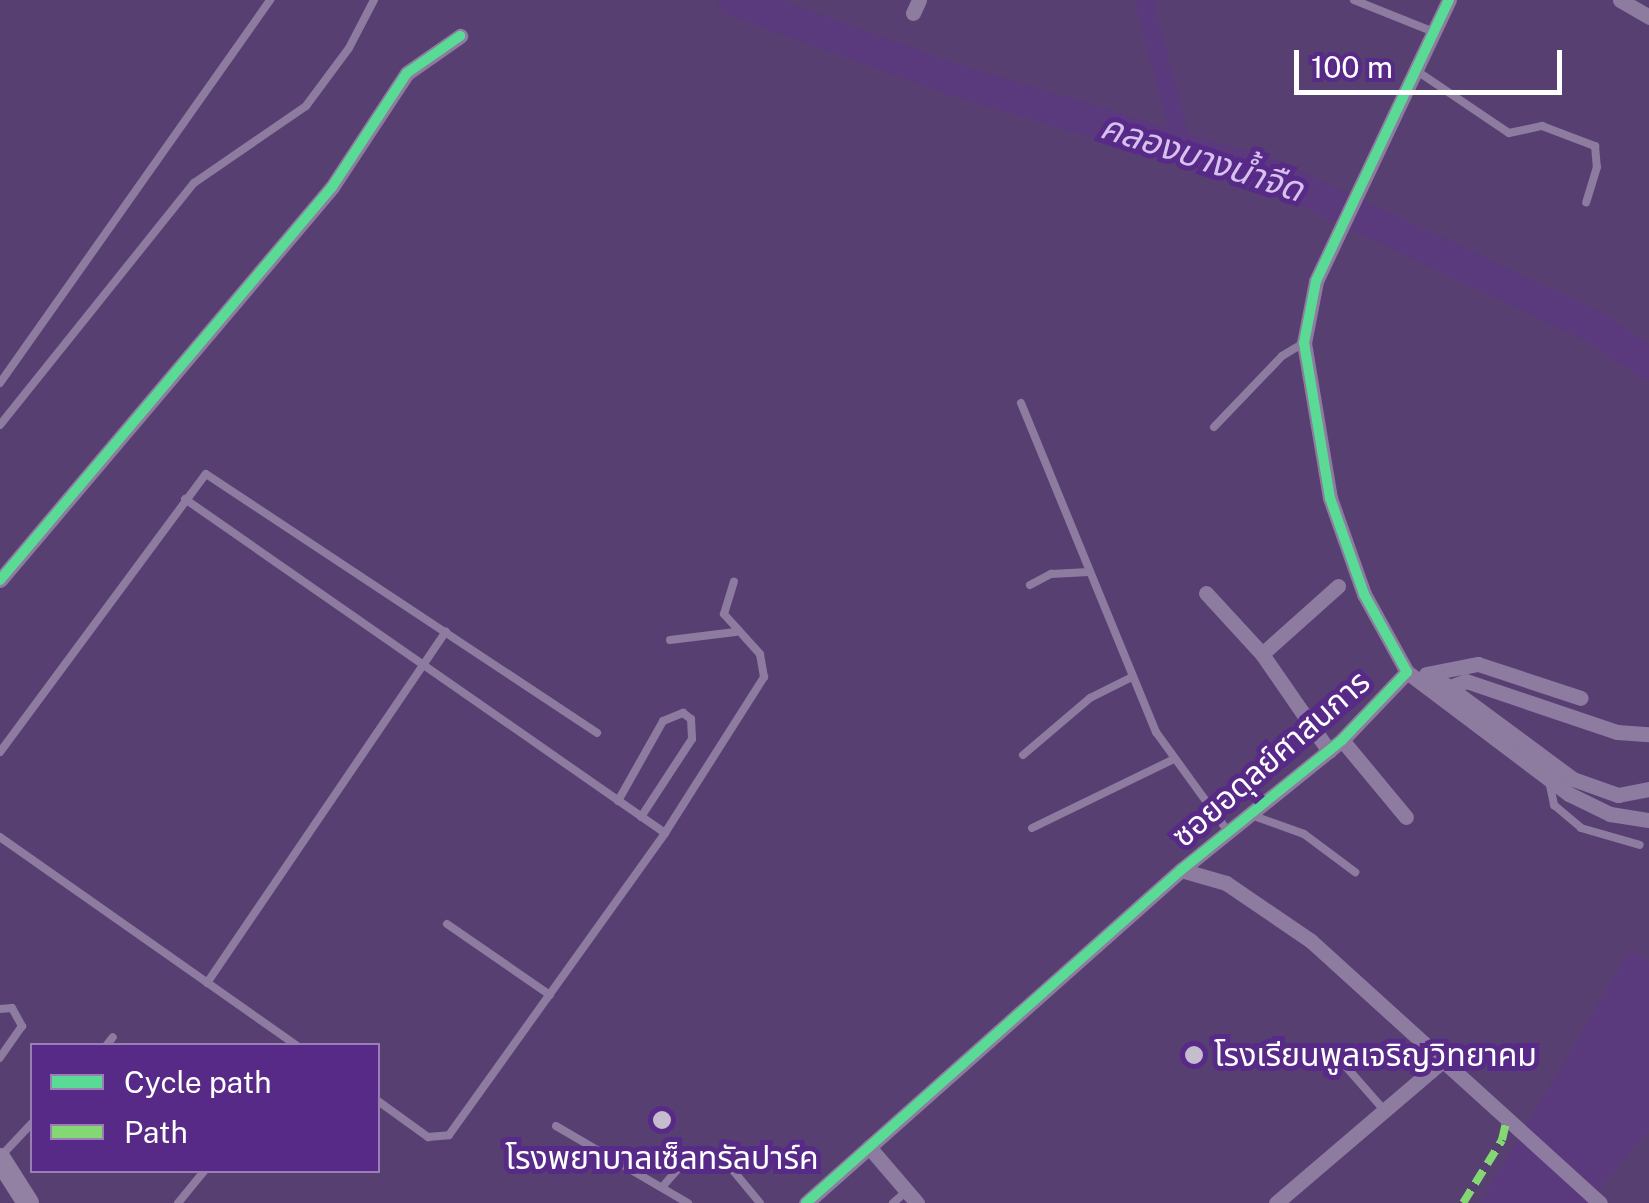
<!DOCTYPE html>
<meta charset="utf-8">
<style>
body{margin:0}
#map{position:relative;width:1649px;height:1203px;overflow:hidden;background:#583f72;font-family:"Public Sans","Noto Sans Thai",sans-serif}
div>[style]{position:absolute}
.water>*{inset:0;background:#5b397d}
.canal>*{height:18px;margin:-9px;padding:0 9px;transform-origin:9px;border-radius:9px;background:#5b397d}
.river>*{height:32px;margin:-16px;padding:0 16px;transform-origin:16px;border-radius:16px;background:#5b397d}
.lane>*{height:8px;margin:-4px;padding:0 4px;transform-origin:4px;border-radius:4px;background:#8d7ba0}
.street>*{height:15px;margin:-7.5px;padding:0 7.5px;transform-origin:7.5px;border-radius:7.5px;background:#8d7ba0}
.secondary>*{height:22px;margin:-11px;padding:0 11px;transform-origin:11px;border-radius:11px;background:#9281a3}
.quiet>*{height:8px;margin-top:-4px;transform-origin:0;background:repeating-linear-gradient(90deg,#83d873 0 15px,transparent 0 23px)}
.cycleway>*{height:10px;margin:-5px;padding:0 5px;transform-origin:5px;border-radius:5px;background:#5adb95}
.dots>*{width:28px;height:28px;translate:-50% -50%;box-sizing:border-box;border:5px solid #572a87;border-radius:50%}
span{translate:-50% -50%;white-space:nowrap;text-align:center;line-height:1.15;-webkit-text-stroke:10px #572a87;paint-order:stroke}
.street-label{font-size:32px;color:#fff}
.poi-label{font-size:32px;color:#fff}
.left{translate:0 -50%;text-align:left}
.water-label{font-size:35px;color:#d7c2ef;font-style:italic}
.legend{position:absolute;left:30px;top:1043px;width:350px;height:130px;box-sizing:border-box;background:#572a87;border:2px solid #9a7fb7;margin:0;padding:12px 18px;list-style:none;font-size:30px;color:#fff}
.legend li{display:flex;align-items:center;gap:20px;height:50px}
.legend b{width:50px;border:2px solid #9a7fb7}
.scale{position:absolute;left:1294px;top:50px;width:268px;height:45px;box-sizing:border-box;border:5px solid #fff;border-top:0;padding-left:12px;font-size:30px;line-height:35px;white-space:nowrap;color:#fff;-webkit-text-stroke:8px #572a87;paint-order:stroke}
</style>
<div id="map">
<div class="water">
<div style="clip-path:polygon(1630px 950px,1649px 962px,1649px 1129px,1588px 1203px,1480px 1203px)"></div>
</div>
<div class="canal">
<div style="left:1144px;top:0;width:154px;rotate:75.3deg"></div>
</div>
<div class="river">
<div style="left:734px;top:0;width:235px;rotate:19.9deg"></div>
<div style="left:955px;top:80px;width:334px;rotate:16.7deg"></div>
<div style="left:1275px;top:176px;width:356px;rotate:25.3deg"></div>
<div style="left:1597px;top:328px;width:63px;rotate:34.7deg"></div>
</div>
<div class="lane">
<div style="left:1354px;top:0;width:86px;rotate:21.8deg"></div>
<div style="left:1417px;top:71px;width:111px;rotate:34deg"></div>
<div style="left:1509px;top:133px;width:34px;rotate:-12deg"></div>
<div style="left:1542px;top:126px;width:57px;rotate:20.7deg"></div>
<div style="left:1595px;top:146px;width:21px;rotate:85deg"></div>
<div style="left:1597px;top:167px;width:37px;rotate:107deg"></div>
<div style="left:0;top:383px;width:469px;rotate:-54.8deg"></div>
<div style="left:1021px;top:403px;width:356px;rotate:67.7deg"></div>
<div style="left:1156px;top:732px;width:125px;rotate:54.1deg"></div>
<div style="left:0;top:425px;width:310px;rotate:-51.3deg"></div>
<div style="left:194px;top:183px;width:136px;rotate:-34.5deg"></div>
<div style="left:306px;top:106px;width:72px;rotate:-53.4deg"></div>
<div style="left:349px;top:48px;width:54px;rotate:-62.5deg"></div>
<div style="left:1214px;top:427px;width:98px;rotate:-46.2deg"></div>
<div style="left:1282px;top:356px;width:26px;rotate:-31deg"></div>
<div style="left:185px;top:499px;width:585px;rotate:34.83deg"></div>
<div style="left:1030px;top:585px;width:24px;rotate:-28deg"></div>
<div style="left:1051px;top:574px;width:38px;rotate:-3deg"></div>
<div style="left:670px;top:640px;width:66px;rotate:-6.9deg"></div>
<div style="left:0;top:752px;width:346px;rotate:-53.5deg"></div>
<div style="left:206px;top:474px;width:469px;rotate:33.5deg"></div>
<div style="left:1023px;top:755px;width:88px;rotate:-40.4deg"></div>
<div style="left:1090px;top:698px;width:47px;rotate:-26.6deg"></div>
<div style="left:1549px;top:781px;width:25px;rotate:78deg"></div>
<div style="left:1554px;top:805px;width:35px;rotate:40deg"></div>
<div style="left:1581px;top:828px;width:61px;rotate:16.1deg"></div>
<div style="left:618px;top:801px;width:92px;rotate:-60.6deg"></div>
<div style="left:663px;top:721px;width:22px;rotate:-22deg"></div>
<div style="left:683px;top:713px;width:10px;rotate:37deg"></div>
<div style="left:691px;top:719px;width:20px;rotate:87deg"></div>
<div style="left:692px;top:739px;width:93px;rotate:123.2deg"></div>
<div style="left:1251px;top:815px;width:56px;rotate:19.7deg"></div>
<div style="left:1304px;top:834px;width:64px;rotate:36.7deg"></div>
<div style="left:1032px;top:828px;width:158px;rotate:-25.9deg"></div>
<div style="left:0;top:837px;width:363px;rotate:35.1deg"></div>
<div style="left:447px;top:924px;width:125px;rotate:34.6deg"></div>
<div style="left:207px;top:983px;width:425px;rotate:-55.8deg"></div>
<div style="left:0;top:1009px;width:12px;rotate:-5deg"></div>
<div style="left:12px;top:1008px;width:21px;rotate:61deg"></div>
<div style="left:22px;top:1026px;width:39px;rotate:125deg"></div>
<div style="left:106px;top:1046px;width:11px;rotate:-52deg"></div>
<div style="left:1341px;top:1061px;width:65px;rotate:48.7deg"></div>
<div style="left:378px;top:1101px;width:62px;rotate:35.8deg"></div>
<div style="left:428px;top:1137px;width:21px;rotate:-5deg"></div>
<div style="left:449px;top:1135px;width:371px;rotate:-54.4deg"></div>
<div style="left:665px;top:833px;width:185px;rotate:-57.6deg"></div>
<div style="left:764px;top:677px;width:23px;rotate:-100deg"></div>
<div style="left:760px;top:654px;width:54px;rotate:-132deg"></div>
<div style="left:724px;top:614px;width:34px;rotate:-73deg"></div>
<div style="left:556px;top:1126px;width:153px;rotate:30.3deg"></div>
<div style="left:700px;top:1151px;width:28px;rotate:23deg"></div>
<div style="left:726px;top:1162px;width:53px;rotate:50.3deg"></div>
<div style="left:1px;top:1156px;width:45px;rotate:-46.8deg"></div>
<div style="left:664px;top:1185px;width:21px;rotate:-49deg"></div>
<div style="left:178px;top:1203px;width:43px;rotate:-50.7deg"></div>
<div style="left:893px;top:1203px;width:18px;rotate:-41deg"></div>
</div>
<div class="street">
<div style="left:1620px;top:0;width:34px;rotate:30deg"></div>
<div style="left:913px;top:13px;width:14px;rotate:-65deg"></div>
<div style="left:0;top:580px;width:514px;rotate:-49.81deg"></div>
<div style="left:332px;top:187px;width:136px;rotate:-56.7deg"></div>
<div style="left:407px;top:73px;width:65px;rotate:-34.9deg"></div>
<div style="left:1206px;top:593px;width:83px;rotate:47.4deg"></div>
<div style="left:1262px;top:654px;width:118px;rotate:55.4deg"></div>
<div style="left:1262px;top:654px;width:102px;rotate:-41.8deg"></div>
<div style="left:1407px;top:672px;width:203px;rotate:37deg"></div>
<div style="left:1569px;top:794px;width:46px;rotate:26deg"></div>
<div style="left:1610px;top:814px;width:39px;rotate:9deg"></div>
<div style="left:1426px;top:674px;width:53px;rotate:-10.9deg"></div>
<div style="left:1478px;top:664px;width:108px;rotate:18.3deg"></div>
<div style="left:1431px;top:674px;width:177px;rotate:36.5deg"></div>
<div style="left:1573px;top:779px;width:48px;rotate:19.6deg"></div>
<div style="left:1618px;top:795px;width:32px;rotate:-11deg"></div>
<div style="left:1447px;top:688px;width:20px;rotate:-20deg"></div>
<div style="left:1466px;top:681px;width:159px;rotate:18.7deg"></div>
<div style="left:1617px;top:732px;width:32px;rotate:4deg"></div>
<div style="left:1342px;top:740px;width:100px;rotate:50.3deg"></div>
<div style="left:1181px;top:870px;width:47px;rotate:16.1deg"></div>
<div style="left:1226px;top:883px;width:103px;rotate:34.3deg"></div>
<div style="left:1311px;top:941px;width:390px;rotate:42.2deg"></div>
<div style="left:869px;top:1147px;width:74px;rotate:49.4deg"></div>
<div style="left:806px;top:1203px;width:502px;rotate:-41.61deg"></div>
<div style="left:1181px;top:870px;width:207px;rotate:-38.9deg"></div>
<div style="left:1342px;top:740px;width:94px;rotate:-46.3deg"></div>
<div style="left:1407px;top:672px;width:89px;rotate:-118.9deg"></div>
<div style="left:1364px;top:594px;width:102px;rotate:-109.5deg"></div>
<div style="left:1330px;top:498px;width:157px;rotate:-99.5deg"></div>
<div style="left:1304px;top:343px;width:63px;rotate:-79deg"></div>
<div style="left:1316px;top:281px;width:311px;rotate:-64.7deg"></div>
<div style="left:1276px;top:1203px;width:216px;rotate:-40.5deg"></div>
</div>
<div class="secondary">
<div style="left:0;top:1159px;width:52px;rotate:57.5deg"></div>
</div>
<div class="quiet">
<div style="left:1463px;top:1203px;width:74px;rotate:-58.2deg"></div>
<div style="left:1502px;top:1140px;width:18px;rotate:-77deg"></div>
</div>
<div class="cycleway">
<div style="left:0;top:580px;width:514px;rotate:-49.81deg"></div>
<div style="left:332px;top:187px;width:136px;rotate:-56.7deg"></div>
<div style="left:407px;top:73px;width:65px;rotate:-34.9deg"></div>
<div style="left:806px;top:1203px;width:502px;rotate:-41.61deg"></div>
<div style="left:1181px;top:870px;width:207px;rotate:-38.9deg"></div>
<div style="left:1342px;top:740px;width:94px;rotate:-46.3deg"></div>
<div style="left:1407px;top:672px;width:89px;rotate:-118.9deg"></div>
<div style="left:1364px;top:594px;width:102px;rotate:-109.5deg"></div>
<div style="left:1330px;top:498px;width:157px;rotate:-99.5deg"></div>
<div style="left:1304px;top:343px;width:63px;rotate:-79deg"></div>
<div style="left:1316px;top:281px;width:311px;rotate:-64.7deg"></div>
</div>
<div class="dots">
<div style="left:1194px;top:1055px;background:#c5bcce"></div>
<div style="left:662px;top:1120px;background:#c5bcce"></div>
</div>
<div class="street-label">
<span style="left:1271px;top:759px;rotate:-41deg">ซอยอดุลย์ศาสนการ</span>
</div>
<div class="poi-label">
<span class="left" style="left:1214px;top:1055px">โรงเรียนพูลเจริญวิทยาคม</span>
<span style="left:662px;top:1158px">โรงพยาบาลเซ็ลทรัลปาร์ค</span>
</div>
<div class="water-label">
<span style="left:1202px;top:158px;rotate:18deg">คลองบางน้ำจืด</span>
</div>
<ul class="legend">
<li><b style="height:12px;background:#5adb95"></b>Cycle path</li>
<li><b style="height:12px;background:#83d873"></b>Path</li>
</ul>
<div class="scale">100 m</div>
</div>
